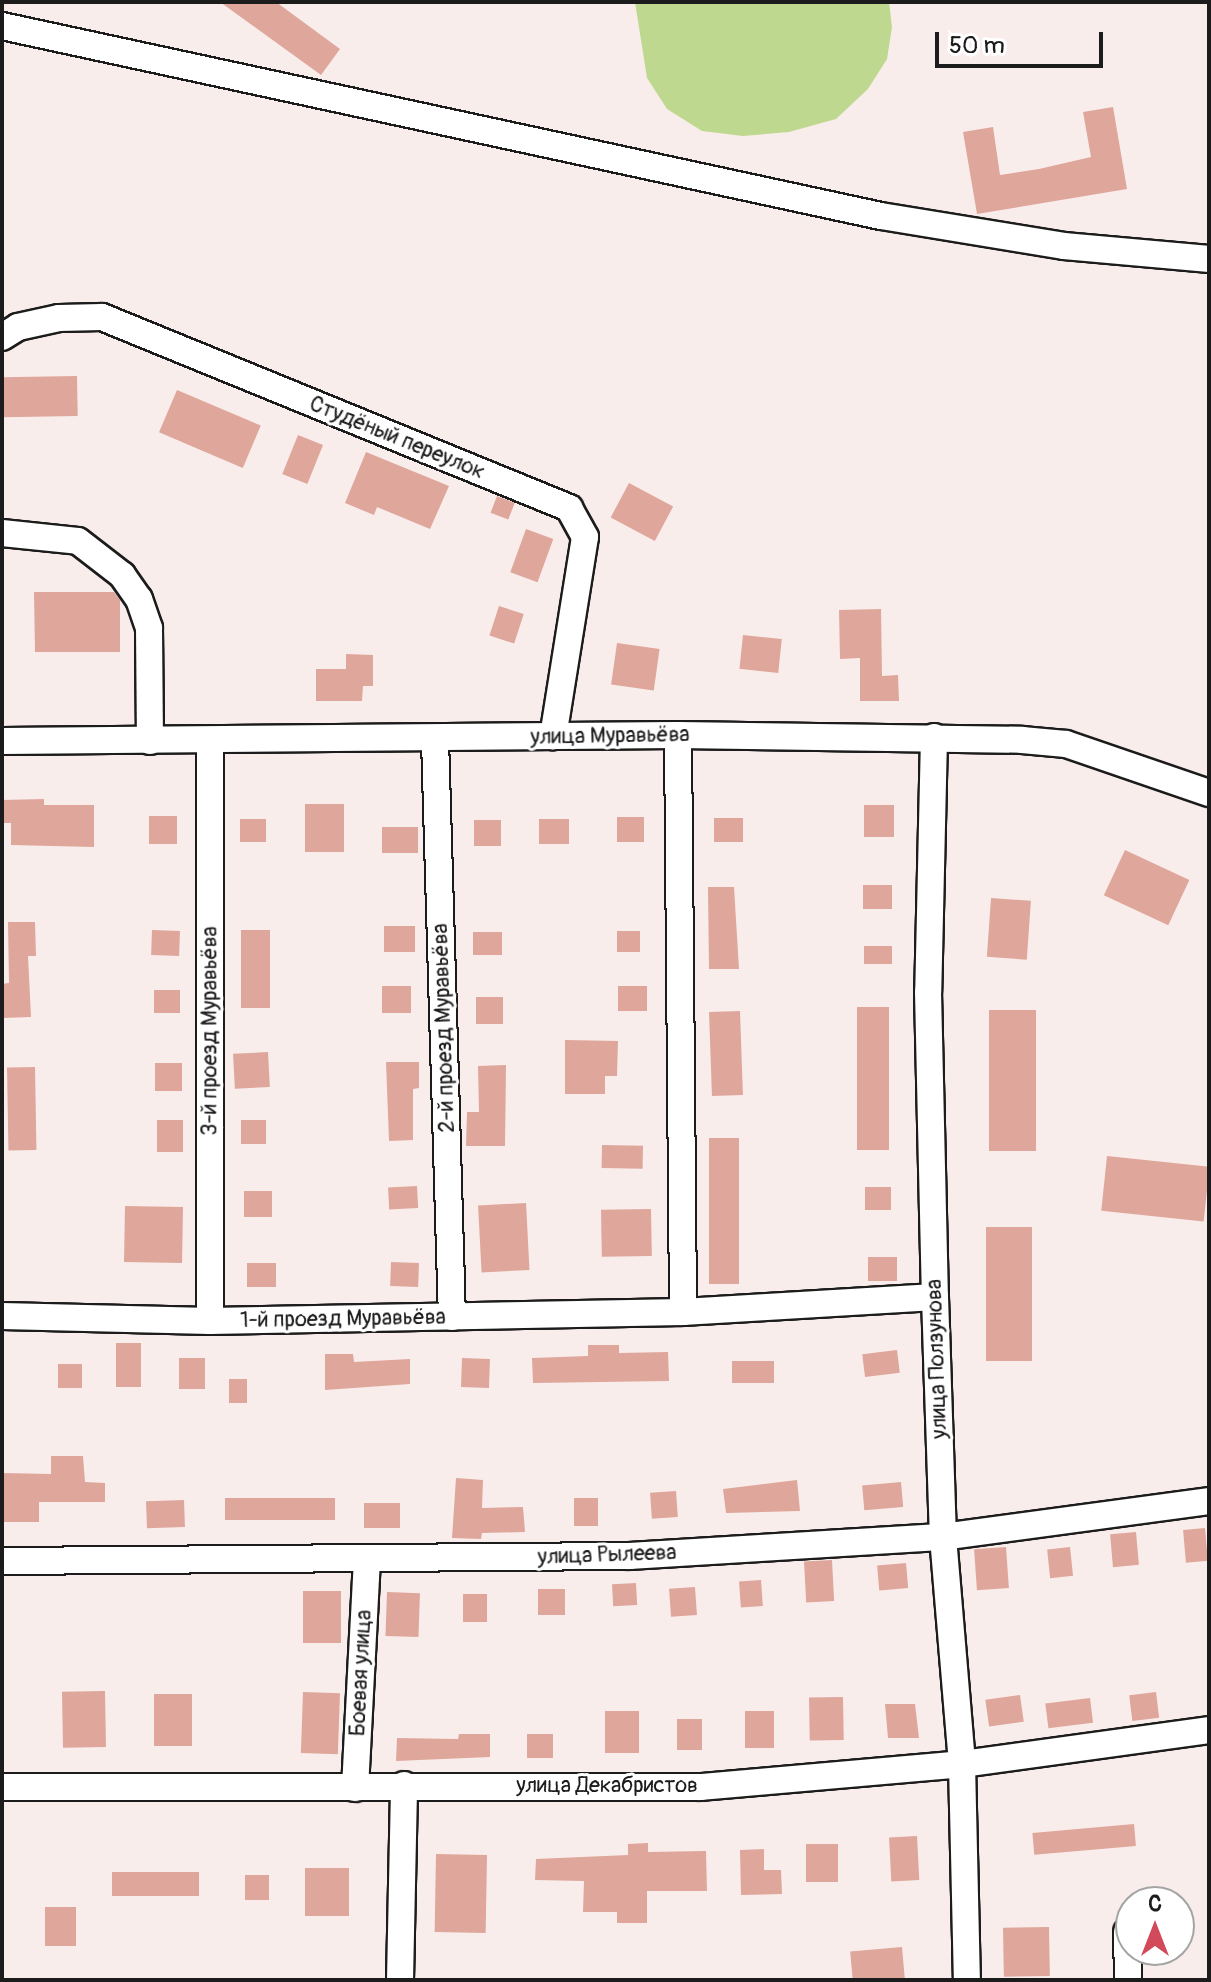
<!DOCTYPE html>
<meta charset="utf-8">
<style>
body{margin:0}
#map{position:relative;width:1211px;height:1982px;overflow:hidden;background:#f9edeb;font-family:Pangolin,sans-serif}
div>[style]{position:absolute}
.green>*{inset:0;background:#bfd88f}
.building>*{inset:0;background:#dfa69b;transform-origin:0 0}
.roads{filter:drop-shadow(2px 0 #1c1c1c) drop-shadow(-2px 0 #1c1c1c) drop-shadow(0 2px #1c1c1c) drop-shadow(0 -2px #1c1c1c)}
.minor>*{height:26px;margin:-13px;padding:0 13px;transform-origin:13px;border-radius:13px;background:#fff}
span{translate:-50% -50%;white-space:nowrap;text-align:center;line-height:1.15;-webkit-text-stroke:6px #fff;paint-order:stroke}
.street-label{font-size:22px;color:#1c1c1c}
.frame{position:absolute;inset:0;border:4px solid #1c1c1c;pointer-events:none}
.north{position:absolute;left:1115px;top:1886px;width:80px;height:80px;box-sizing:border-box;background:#fff;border:2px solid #a4a4a4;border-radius:50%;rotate:0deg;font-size:22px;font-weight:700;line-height:32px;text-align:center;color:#1c1c1c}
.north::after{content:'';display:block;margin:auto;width:28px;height:36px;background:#d1495b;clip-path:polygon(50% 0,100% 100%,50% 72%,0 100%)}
.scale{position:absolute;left:935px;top:32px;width:168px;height:36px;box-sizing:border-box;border:4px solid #1c1c1c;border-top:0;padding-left:10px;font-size:24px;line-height:28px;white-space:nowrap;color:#1c1c1c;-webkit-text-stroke:6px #fff;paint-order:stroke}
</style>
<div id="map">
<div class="green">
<div style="clip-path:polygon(635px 2px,889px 2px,892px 27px,887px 59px,868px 89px,836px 119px,789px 132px,743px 136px,702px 131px,667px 109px,647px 78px)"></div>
</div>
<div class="building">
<div style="clip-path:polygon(220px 2px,276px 2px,340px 49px,321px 75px)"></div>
<div style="clip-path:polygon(1113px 107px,1127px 189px,977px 214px,963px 132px,993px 127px,1000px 175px,1039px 169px,1091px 157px,1083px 112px)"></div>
<div style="left:77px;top:376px;width:40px;height:75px;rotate:89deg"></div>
<div style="left:177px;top:390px;width:91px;height:46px;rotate:23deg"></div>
<div style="left:298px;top:435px;width:27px;height:42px;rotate:22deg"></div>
<div style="clip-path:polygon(366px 452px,449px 486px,430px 529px,377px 507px,374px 515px,345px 503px)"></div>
<div style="left:629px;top:483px;width:50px;height:39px;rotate:28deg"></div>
<div style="left:497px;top:496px;width:19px;height:18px;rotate:21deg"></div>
<div style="left:526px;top:529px;width:29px;height:46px;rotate:20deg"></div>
<div style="clip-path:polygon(34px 592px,114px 592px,120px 600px,120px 652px,35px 652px)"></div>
<div style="left:499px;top:606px;width:26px;height:31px;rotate:18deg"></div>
<div style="clip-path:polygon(881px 609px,882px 676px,898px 675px,899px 701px,860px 701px,860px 658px,840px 659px,839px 610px)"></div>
<div style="left:743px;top:635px;width:39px;height:34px;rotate:6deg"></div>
<div style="left:617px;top:643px;width:43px;height:42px;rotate:8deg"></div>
<div style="clip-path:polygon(346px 654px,373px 655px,373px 686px,363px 686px,362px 701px,316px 701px,316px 669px,346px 669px)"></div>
<div style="clip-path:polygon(44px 799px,44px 805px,94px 805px,94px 847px,11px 845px,11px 823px,2px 823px,2px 800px)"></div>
<div style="left:344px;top:804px;width:48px;height:39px;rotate:90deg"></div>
<div style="left:864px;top:805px;width:30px;height:32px"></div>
<div style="left:149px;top:816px;width:28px;height:28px"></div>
<div style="left:617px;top:817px;width:27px;height:25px"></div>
<div style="left:714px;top:818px;width:29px;height:24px"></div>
<div style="left:240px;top:819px;width:26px;height:23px"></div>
<div style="left:539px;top:819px;width:30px;height:25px"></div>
<div style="left:474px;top:820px;width:27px;height:26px"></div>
<div style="left:382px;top:827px;width:36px;height:26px"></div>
<div style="left:1125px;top:850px;width:71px;height:50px;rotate:25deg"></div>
<div style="left:863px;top:885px;width:29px;height:24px"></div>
<div style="clip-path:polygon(708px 887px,734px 887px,739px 969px,709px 969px)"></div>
<div style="left:991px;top:898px;width:40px;height:59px;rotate:4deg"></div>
<div style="clip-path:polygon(8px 922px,35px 922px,36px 956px,28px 956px,31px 1017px,2px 1018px,2px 984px,9px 983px)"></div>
<div style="left:415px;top:926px;width:26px;height:31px;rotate:90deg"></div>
<div style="left:152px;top:930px;width:28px;height:25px;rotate:2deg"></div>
<div style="left:241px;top:930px;width:29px;height:78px"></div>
<div style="left:617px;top:931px;width:23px;height:21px"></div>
<div style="left:473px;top:932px;width:29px;height:23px"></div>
<div style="left:864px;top:946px;width:28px;height:18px"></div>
<div style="left:382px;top:986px;width:29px;height:27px"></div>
<div style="left:618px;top:986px;width:29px;height:25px"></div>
<div style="left:154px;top:990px;width:26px;height:23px"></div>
<div style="left:476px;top:997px;width:27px;height:27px"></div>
<div style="left:857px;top:1007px;width:32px;height:143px"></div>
<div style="left:989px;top:1010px;width:47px;height:141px"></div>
<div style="left:740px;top:1011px;width:84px;height:31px;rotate:88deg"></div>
<div style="clip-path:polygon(565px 1040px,618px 1041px,617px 1076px,605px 1076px,605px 1094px,565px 1094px)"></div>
<div style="left:268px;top:1052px;width:35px;height:35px;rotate:87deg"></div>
<div style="clip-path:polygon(386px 1062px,419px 1062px,419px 1088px,413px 1089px,413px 1140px,389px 1141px)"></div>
<div style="left:182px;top:1063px;width:28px;height:27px;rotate:90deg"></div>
<div style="clip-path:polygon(506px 1065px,505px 1146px,466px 1146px,467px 1112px,479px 1112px,478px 1066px)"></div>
<div style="left:35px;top:1067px;width:83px;height:28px;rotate:89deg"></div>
<div style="left:157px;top:1120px;width:26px;height:32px"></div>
<div style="left:241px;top:1120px;width:25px;height:24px"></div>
<div style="left:709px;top:1138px;width:30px;height:146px"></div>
<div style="left:602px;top:1145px;width:41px;height:23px;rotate:1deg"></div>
<div style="left:1107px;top:1156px;width:103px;height:55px;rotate:6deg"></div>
<div style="left:417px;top:1186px;width:22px;height:29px;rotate:87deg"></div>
<div style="left:865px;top:1187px;width:26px;height:23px"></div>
<div style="left:244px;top:1191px;width:28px;height:26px"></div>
<div style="left:526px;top:1203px;width:67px;height:48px;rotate:87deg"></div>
<div style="left:125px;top:1206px;width:58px;height:56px;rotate:1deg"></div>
<div style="left:651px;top:1209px;width:47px;height:50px;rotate:89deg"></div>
<div style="left:986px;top:1227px;width:46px;height:134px"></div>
<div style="left:868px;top:1257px;width:29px;height:24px"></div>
<div style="left:391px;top:1262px;width:28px;height:24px;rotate:2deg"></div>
<div style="left:276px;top:1263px;width:24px;height:29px;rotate:90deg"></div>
<div style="left:116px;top:1343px;width:25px;height:44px"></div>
<div style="clip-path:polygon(588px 1345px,619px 1345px,619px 1353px,668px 1352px,669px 1381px,533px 1383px,532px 1358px,588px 1356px)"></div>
<div style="left:897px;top:1350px;width:23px;height:35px;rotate:83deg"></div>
<div style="clip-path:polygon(325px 1354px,353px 1354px,354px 1362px,410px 1359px,410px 1384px,325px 1390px)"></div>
<div style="left:179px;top:1358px;width:26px;height:31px"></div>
<div style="left:462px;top:1358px;width:28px;height:29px;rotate:2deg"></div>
<div style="left:732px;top:1361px;width:42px;height:22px"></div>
<div style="left:58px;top:1364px;width:24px;height:24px"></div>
<div style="left:229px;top:1379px;width:18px;height:24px"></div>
<div style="clip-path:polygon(51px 1456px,83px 1456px,85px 1482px,105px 1483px,105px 1502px,39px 1502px,39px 1522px,2px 1522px,2px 1473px,51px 1474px)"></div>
<div style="clip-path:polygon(456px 1478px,483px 1480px,482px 1508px,523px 1507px,525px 1532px,482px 1533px,481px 1539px,452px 1538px)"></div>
<div style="clip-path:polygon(797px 1480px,800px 1511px,726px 1513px,723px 1489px)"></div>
<div style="left:901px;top:1482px;width:25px;height:39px;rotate:85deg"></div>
<div style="left:676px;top:1491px;width:26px;height:26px;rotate:86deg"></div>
<div style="left:335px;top:1498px;width:22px;height:110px;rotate:90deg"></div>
<div style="left:574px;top:1498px;width:24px;height:28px"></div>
<div style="left:184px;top:1500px;width:27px;height:38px;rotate:88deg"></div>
<div style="left:364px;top:1503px;width:36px;height:25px"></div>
<div style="left:1205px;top:1528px;width:33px;height:22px;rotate:85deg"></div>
<div style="left:1136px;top:1532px;width:33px;height:26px;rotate:85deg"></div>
<div style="left:1006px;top:1547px;width:41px;height:32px;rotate:86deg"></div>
<div style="left:1070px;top:1547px;width:29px;height:23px;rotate:84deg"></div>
<div style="left:832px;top:1560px;width:41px;height:28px;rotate:87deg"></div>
<div style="left:906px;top:1563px;width:25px;height:29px;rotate:85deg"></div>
<div style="left:761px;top:1580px;width:26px;height:22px;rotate:86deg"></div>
<div style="left:636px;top:1583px;width:22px;height:24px;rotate:87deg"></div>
<div style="left:695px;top:1587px;width:28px;height:26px;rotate:86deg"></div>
<div style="left:538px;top:1589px;width:27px;height:26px"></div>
<div style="left:303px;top:1591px;width:38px;height:52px"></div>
<div style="left:387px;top:1592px;width:33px;height:44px;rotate:2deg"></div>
<div style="left:463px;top:1594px;width:24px;height:28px"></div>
<div style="left:105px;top:1691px;width:56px;height:43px;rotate:89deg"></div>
<div style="left:303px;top:1692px;width:37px;height:61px;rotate:2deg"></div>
<div style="left:1156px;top:1692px;width:26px;height:27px;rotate:83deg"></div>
<div style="left:154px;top:1694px;width:38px;height:52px"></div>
<div style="left:1020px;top:1695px;width:27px;height:35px;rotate:82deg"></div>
<div style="left:843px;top:1697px;width:43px;height:34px;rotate:89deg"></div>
<div style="left:1090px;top:1698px;width:25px;height:45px;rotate:83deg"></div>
<div style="clip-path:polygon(885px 1704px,915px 1704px,919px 1738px,888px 1738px)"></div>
<div style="left:605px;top:1711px;width:34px;height:42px"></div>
<div style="left:745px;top:1711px;width:29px;height:37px"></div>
<div style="left:677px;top:1719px;width:25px;height:31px"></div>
<div style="clip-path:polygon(459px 1734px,490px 1734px,490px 1757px,396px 1761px,397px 1738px,458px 1739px)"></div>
<div style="left:527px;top:1734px;width:26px;height:24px"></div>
<div style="left:1134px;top:1824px;width:22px;height:102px;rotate:85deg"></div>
<div style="left:917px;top:1836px;width:44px;height:28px;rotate:87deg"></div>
<div style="clip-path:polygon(648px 1843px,648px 1852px,706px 1851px,707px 1891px,647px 1891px,647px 1923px,617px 1923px,617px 1912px,583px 1912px,584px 1881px,535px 1880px,536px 1859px,628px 1855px,628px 1844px)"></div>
<div style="left:806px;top:1844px;width:32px;height:38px"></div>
<div style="clip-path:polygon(764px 1849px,764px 1870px,781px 1870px,782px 1894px,741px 1895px,740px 1850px)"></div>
<div style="left:436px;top:1854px;width:51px;height:78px;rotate:1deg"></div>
<div style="left:305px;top:1868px;width:44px;height:48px"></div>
<div style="left:112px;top:1872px;width:87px;height:24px"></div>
<div style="left:245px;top:1875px;width:24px;height:25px"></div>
<div style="left:45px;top:1907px;width:31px;height:39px"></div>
<div style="left:1049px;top:1927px;width:49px;height:46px;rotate:89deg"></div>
<div style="left:902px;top:1947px;width:33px;height:52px;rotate:85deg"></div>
</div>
<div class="roads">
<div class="minor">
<div style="left:2px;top:26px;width:899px;rotate:12.2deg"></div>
<div style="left:881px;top:216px;width:185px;rotate:9.3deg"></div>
<div style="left:1064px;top:246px;width:146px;rotate:5.1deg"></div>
<div style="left:2px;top:337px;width:19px;rotate:-32deg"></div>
<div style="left:18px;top:327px;width:42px;rotate:-12.4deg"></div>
<div style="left:59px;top:318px;width:43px;rotate:-1.3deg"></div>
<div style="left:102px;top:317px;width:505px;rotate:22.24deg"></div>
<div style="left:569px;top:508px;width:33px;rotate:61deg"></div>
<div style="left:585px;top:537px;width:202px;rotate:99.1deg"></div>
<div style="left:2px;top:533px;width:76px;rotate:6deg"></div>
<div style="left:78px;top:541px;width:56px;rotate:37.7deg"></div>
<div style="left:122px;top:575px;width:29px;rotate:55deg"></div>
<div style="left:139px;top:599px;width:31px;rotate:71deg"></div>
<div style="left:149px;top:628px;width:113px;rotate:89.5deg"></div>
<div style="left:678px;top:735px;width:577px;rotate:89.5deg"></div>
<div style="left:934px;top:737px;width:255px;rotate:91.3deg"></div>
<div style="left:928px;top:992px;width:305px;rotate:88.7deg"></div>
<div style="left:935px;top:1297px;width:240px;rotate:88.1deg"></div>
<div style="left:943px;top:1537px;width:228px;rotate:85.2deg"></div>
<div style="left:962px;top:1764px;width:216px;rotate:88.7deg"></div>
<div style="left:435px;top:739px;width:578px;rotate:88.32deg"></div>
<div style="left:2px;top:741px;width:676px;rotate:-0.51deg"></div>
<div style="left:678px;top:735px;width:344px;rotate:0.8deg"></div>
<div style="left:1022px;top:740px;width:44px;rotate:5.2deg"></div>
<div style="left:1066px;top:744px;width:151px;rotate:18.9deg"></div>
<div style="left:210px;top:741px;width:580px;rotate:90deg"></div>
<div style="left:2px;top:1316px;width:208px;rotate:1.4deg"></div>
<div style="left:210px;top:1321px;width:473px;rotate:-1.1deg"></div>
<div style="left:683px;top:1312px;width:252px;rotate:-3.4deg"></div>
<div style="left:2px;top:1561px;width:628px;rotate:-0.46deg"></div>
<div style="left:630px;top:1556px;width:314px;rotate:-3.5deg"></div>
<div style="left:943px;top:1537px;width:268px;rotate:-7.7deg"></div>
<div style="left:2px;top:1787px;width:699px"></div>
<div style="left:701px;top:1787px;width:262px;rotate:-5deg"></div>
<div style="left:962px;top:1764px;width:249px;rotate:-7.8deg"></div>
<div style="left:355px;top:1788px;width:229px;rotate:-87deg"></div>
<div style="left:1127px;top:1932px;width:48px;rotate:88.8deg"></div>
<div style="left:400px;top:1980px;width:195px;rotate:-88.8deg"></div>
</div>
</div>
<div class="street-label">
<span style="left:397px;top:438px;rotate:22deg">Студёный переулок</span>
<span style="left:610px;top:736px;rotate:-1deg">улица Муравьёва</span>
<span style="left:444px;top:1028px;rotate:-92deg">2-й проезд Муравьёва</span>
<span style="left:210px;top:1031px;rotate:-90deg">3-й проезд Муравьёва</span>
<span style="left:343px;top:1319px;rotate:-1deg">1-й проезд Муравьёва</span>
<span style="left:937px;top:1359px;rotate:-92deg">улица Ползунова</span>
<span style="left:607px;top:1555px;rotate:-2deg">улица Рылеева</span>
<span style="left:361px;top:1673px;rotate:-87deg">Боевая улица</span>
<span style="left:607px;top:1786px">улица Декабристов</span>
</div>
<div class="frame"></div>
<div class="north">С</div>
<div class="scale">50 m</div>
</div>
